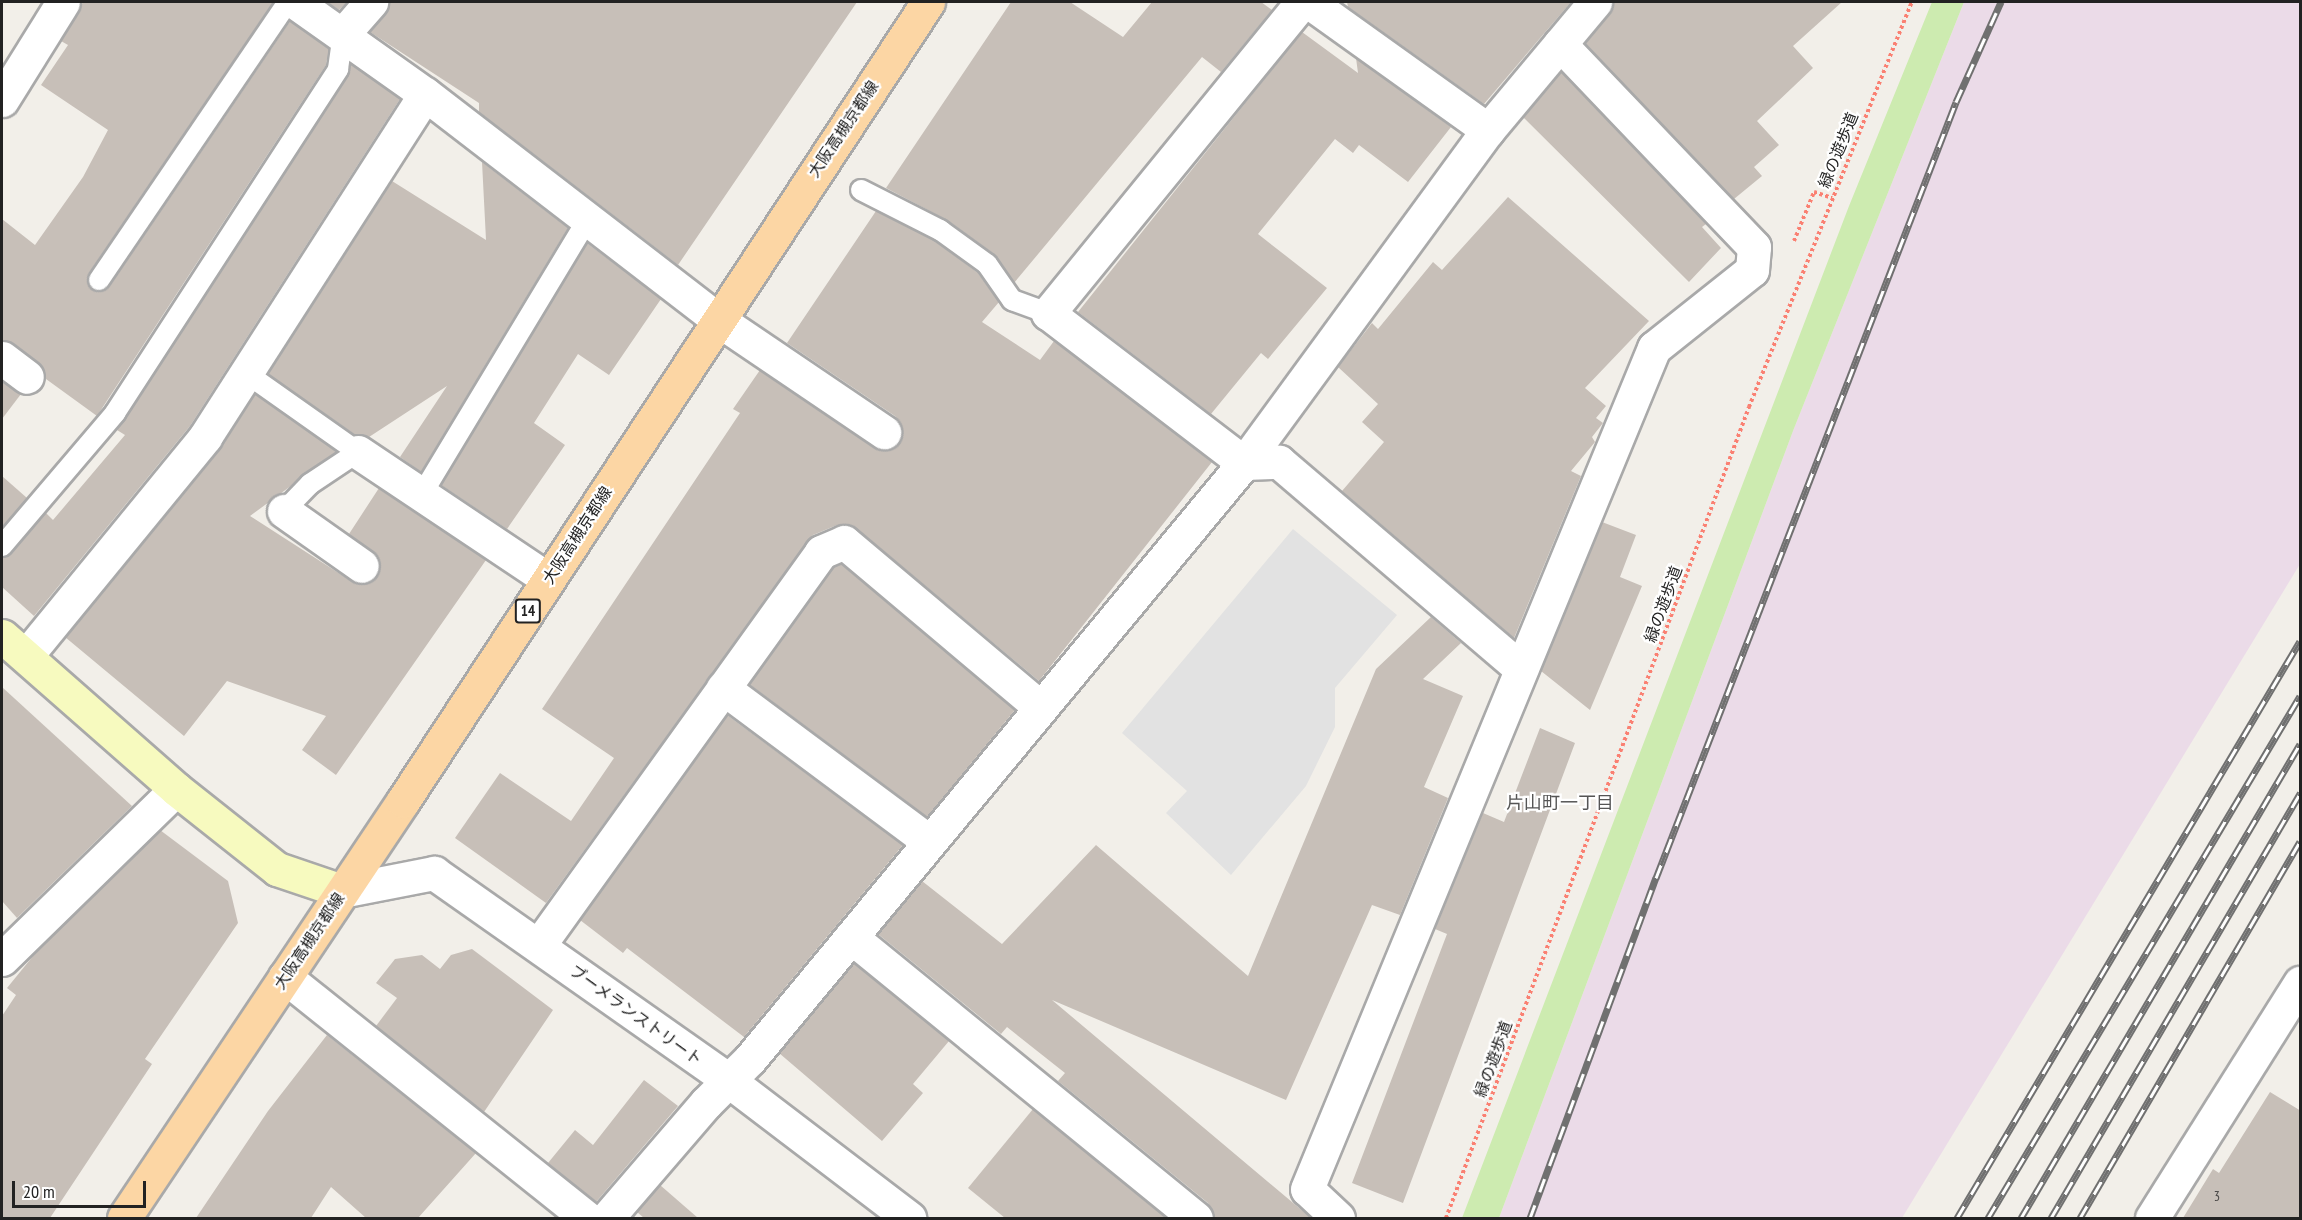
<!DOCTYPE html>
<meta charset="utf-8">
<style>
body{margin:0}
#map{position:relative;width:2302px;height:1220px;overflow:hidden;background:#f2efe9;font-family:"PT Sans Narrow","Noto Sans JP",sans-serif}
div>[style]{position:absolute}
.industrial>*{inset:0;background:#ebdbe8}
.grass>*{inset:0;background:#cdebb0}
.parking>*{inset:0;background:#e2e2e2}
.building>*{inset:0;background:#c7bfb8}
.path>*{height:4px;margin-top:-2px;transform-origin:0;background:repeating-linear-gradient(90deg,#fa8072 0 3px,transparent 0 6px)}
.roads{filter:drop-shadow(2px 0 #a9a9a9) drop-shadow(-2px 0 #a9a9a9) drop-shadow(0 2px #a9a9a9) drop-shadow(0 -2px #a9a9a9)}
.lane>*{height:20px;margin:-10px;padding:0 10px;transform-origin:10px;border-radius:10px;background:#fff}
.street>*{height:33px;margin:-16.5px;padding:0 16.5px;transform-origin:16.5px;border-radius:16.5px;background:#fff}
.secondary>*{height:33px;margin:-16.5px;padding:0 16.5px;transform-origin:16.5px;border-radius:16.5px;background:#f7fabf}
.primary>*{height:33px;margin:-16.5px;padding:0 16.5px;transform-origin:16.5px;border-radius:16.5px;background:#fcd6a4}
.rail>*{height:7px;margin-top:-3.5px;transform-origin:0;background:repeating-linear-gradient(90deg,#fff 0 14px,#707070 0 28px);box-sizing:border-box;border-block:2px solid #707070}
span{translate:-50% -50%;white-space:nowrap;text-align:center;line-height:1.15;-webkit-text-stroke:4.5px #fff;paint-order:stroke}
.number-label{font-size:14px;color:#4b4948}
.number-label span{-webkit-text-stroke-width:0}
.shield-label span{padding:2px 4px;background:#fff;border:2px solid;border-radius:4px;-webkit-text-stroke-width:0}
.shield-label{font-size:15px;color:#222;font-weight:700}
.street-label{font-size:16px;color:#222}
.neighbourhood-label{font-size:18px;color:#555}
.frame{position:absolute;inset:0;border:3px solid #222;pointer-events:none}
.scale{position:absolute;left:12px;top:1181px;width:134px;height:27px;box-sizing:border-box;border:3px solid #222;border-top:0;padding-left:8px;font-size:18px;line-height:21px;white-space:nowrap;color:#222;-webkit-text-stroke:4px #fff;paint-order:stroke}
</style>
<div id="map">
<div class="industrial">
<div style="clip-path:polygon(1964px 2px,2300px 2px,2300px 564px,1902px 1218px,1499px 1218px,1793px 431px)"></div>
</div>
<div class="grass">
<div style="clip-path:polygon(1932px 2px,1964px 2px,1793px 431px,1499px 1218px,1462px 1218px,1849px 206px)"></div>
</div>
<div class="parking">
<div style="clip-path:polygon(1293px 529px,1397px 615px,1335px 688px,1335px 727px,1306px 786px,1231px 875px,1166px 813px,1187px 791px,1122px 733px)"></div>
</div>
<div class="building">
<div style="clip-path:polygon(83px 2px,274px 2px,89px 273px,88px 285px,98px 292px,109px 287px,290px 21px,329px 49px,326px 65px,97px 416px,46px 379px,38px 362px,13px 343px,2px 340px,2px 219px,35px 245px,83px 177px,108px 130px,41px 85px,68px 45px,61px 41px)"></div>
<div style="clip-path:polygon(327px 2px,347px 2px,339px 10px)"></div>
<div style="clip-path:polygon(389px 2px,857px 2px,678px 265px,479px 112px,479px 103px,370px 32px,385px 14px)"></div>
<div style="clip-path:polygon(1011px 2px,1070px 2px,1123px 37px,1152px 2px,1261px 2px,1272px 10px,1221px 72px,1202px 57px,1014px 283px,994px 254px,947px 220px,886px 188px)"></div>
<div style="clip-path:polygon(1347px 2px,1571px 2px,1484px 104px,1348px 7px)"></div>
<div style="clip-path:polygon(1613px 2px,1842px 2px,1793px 46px,1813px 68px,1757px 121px,1779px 145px,1754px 167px,1762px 176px,1734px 199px,1585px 43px,1609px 14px)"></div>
<div style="clip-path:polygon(1302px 32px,1358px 73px,1356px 58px,1451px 127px,1408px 182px,1359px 145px,1353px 153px,1335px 139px,1258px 234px,1327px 288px,1268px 359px,1261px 353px,1211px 414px,1078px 312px)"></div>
<div style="clip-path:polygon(351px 64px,400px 99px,190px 426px,34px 616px,2px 587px,2px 558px,11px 554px,46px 513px,53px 520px,125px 435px,117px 430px,348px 76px)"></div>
<div style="clip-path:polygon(1561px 72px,1706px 224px,1702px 227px,1721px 248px,1689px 282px,1523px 117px)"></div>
<div style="clip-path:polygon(482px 162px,568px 228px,421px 472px,400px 457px,447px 386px,369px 437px,354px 434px,268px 374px,392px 181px,486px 240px)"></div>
<div style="clip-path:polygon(1508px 197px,1649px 321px,1585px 388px,1606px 406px,1596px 418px,1603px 423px,1592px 437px,1595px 442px,1571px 471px,1581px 476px,1514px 638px,1342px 491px,1384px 442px,1362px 422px,1378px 404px,1338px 367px,1372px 323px,1378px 329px,1433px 262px,1442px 270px)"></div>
<div style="clip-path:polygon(876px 211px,934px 240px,978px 273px,999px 302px,982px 322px,1040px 360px,1054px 341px,1212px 462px,1039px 681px,856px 528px,837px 525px,813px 535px,546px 903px,455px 838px,500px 773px,571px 821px,614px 758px,542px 709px,740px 413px,733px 409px,760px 370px,874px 448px,892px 449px,900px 442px,901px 424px,895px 416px,787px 343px)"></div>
<div style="clip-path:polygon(587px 243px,661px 299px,609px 375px,578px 354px,534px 423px,565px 445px,507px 529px,441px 485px)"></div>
<div style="clip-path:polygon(2px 381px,21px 394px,2px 419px)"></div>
<div style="clip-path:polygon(255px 394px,337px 452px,250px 516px,351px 581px,369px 583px,378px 576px,379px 559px,349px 534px,379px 488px,486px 560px,336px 775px,302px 750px,326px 716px,227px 681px,184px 736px,65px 637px,220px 449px)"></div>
<div style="clip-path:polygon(2px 476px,27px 498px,2px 528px)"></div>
<div style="clip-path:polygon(1602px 522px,1636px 535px,1620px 577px,1642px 586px,1590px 710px,1541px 671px)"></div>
<div style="clip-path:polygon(841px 564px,1015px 710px,927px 817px,749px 684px,833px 567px)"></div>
<div style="clip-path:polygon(1431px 617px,1461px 643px,1423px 679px,1463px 696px,1424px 787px,1448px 798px,1400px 915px,1372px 905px,1286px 1100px,1052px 1000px,1311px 1218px,1214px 1218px,1208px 1203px,1058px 1081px,1065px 1073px,1007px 1027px,1001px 1034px,878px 934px,922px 881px,1002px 944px,1096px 845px,1248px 976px,1376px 669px)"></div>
<div style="clip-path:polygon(2px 687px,132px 806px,17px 918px,2px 901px)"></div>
<div style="clip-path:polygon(727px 715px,903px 845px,744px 1037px,627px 948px,623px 953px,580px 920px)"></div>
<div style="clip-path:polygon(1540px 728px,1575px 743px,1403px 1203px,1352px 1183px,1447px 934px,1435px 929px,1483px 813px,1504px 822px)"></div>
<div style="clip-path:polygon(160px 830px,228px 881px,238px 923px,145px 1059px,152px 1064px,50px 1218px,2px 1218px,2px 1016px,16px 995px,7px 988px,38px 950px)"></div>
<div style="clip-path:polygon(472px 949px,553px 1010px,484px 1112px,376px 1026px,397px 998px,376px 983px,395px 959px,422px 955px,440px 969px,451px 955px)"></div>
<div style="clip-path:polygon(854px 963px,949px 1041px,913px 1084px,923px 1093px,882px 1141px,779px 1053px)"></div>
<div style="clip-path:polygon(327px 1035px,476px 1153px,418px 1218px,366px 1218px,331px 1187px,311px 1218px,196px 1218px,268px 1111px)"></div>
<div style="clip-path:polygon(644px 1080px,678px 1106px,596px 1202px,548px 1163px,575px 1130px,593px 1145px)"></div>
<div style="clip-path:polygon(2270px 1092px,2301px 1111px,2301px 1218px,2183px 1218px,2213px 1169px,2219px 1173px)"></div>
<div style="clip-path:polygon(1033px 1109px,1167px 1218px,1005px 1218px,968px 1188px)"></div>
<div style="clip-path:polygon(660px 1185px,698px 1218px,644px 1218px,637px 1212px)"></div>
</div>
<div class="path">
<div style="left:1794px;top:241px;width:53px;rotate:-67.8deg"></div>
<div style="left:1814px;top:192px;width:19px;rotate:18deg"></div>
<div style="left:1446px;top:1218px;width:866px;rotate:-69.51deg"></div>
<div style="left:1749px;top:407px;width:437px;rotate:-68.1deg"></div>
</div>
<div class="roads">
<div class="lane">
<div style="left:861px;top:190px;width:89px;rotate:26.9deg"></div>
<div style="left:940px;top:230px;width:58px;rotate:35.9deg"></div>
<div style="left:987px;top:264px;width:44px;rotate:55.2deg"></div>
<div style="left:1012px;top:300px;width:38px;rotate:20deg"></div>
<div style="left:99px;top:280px;width:336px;rotate:-55.8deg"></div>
<div style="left:246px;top:373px;width:137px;rotate:35.2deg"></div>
<div style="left:358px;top:452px;width:58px;rotate:146.3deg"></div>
<div style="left:310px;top:484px;width:37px;rotate:134deg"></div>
<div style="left:422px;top:494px;width:320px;rotate:-58.9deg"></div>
<div style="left:2px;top:546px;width:175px;rotate:-49.6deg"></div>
<div style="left:115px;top:413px;width:410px;rotate:-57deg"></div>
<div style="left:338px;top:69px;width:35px;rotate:-82deg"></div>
</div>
<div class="street">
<div style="left:295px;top:2px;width:159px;rotate:35.3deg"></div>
<div style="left:425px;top:94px;width:369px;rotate:37.6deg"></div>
<div style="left:717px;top:319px;width:202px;rotate:34.1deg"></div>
<div style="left:1302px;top:2px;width:402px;rotate:129.2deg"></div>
<div style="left:1048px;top:313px;width:247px;rotate:37.4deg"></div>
<div style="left:1244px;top:463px;width:35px;rotate:-2deg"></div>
<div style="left:1279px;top:462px;width:317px;rotate:40.5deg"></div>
<div style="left:1309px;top:2px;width:220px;rotate:35.6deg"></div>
<div style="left:343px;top:34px;width:43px;rotate:-48.8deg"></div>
<div style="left:2px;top:100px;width:115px;rotate:-58.1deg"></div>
<div style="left:2px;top:358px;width:31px;rotate:37deg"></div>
<div style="left:358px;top:452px;width:229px;rotate:33.8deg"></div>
<div style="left:284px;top:511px;width:95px;rotate:35.2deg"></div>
<div style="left:26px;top:656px;width:283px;rotate:-50.7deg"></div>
<div style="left:205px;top:437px;width:407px;rotate:-57.3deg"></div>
<div style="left:723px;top:688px;width:256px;rotate:36.7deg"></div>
<div style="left:342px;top:891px;width:94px;rotate:-11.1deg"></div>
<div style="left:434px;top:873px;width:360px;rotate:35.1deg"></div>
<div style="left:728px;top:1080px;width:228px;rotate:37.3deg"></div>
<div style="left:851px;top:937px;width:445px;rotate:39.2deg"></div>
<div style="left:539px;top:945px;width:484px;rotate:-54.3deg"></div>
<div style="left:821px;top:552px;width:25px;rotate:-23deg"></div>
<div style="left:844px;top:542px;width:256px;rotate:40.1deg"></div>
<div style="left:2px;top:959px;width:243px;rotate:-44.3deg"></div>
<div style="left:285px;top:977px;width:386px;rotate:38.6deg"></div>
<div style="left:607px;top:1218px;width:152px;rotate:-49.3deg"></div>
<div style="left:706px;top:1103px;width:62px;rotate:-45deg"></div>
<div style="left:750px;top:1059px;width:774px;rotate:-50.35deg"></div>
<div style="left:1244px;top:463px;width:413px;rotate:-53.8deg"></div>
<div style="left:1488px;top:130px;width:167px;rotate:-50.1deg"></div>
<div style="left:1338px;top:1218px;width:42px;rotate:-136.9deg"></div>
<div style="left:1307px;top:1189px;width:910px;rotate:-67.58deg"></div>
<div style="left:1654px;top:348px;width:125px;rotate:-38.5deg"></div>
<div style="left:1752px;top:270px;width:23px;rotate:-85deg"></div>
<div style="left:1754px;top:247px;width:281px;rotate:-133.7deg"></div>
<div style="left:2152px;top:1218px;width:278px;rotate:-57.8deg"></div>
</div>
<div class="secondary">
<div style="left:2px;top:636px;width:232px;rotate:41.3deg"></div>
<div style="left:176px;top:789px;width:129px;rotate:38.4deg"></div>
<div style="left:277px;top:869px;width:69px;rotate:18.7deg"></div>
</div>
<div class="primary">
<div style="left:124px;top:1218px;width:502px;rotate:-56.21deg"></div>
<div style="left:403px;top:801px;width:956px;rotate:-56.69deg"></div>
</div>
</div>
<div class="rail">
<div style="left:1530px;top:1218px;width:363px;rotate:-69.7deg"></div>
<div style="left:1656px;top:878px;width:832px;rotate:-68.86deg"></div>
<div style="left:1956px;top:102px;width:110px;rotate:-65.8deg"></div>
<div style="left:1957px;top:1218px;width:671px;rotate:-59.27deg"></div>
<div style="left:1988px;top:1218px;width:608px;rotate:-59.13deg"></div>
<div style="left:2021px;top:1218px;width:550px;rotate:-59.52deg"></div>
<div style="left:2051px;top:1218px;width:493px;rotate:-59.6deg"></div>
<div style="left:2080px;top:1218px;width:436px;rotate:-59.7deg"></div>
</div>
<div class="number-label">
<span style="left:2217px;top:1196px">3</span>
</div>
<div class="shield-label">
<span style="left:528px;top:611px">14</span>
</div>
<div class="street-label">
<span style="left:843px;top:129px;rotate:-56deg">大阪高槻京都線</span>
<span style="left:1838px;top:150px;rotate:-68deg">緑の遊歩道</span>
<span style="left:577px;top:535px;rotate:-57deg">大阪高槻京都線</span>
<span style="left:1663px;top:604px;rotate:-70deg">緑の遊歩道</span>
<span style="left:309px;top:941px;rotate:-56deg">大阪高槻京都線</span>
<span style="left:636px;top:1015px;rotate:36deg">ブーメランストリート</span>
<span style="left:1493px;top:1059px;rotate:-70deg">緑の遊歩道</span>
</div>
<div class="neighbourhood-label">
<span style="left:1560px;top:803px">片山町一丁目</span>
</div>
<div class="frame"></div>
<div class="scale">20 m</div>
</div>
